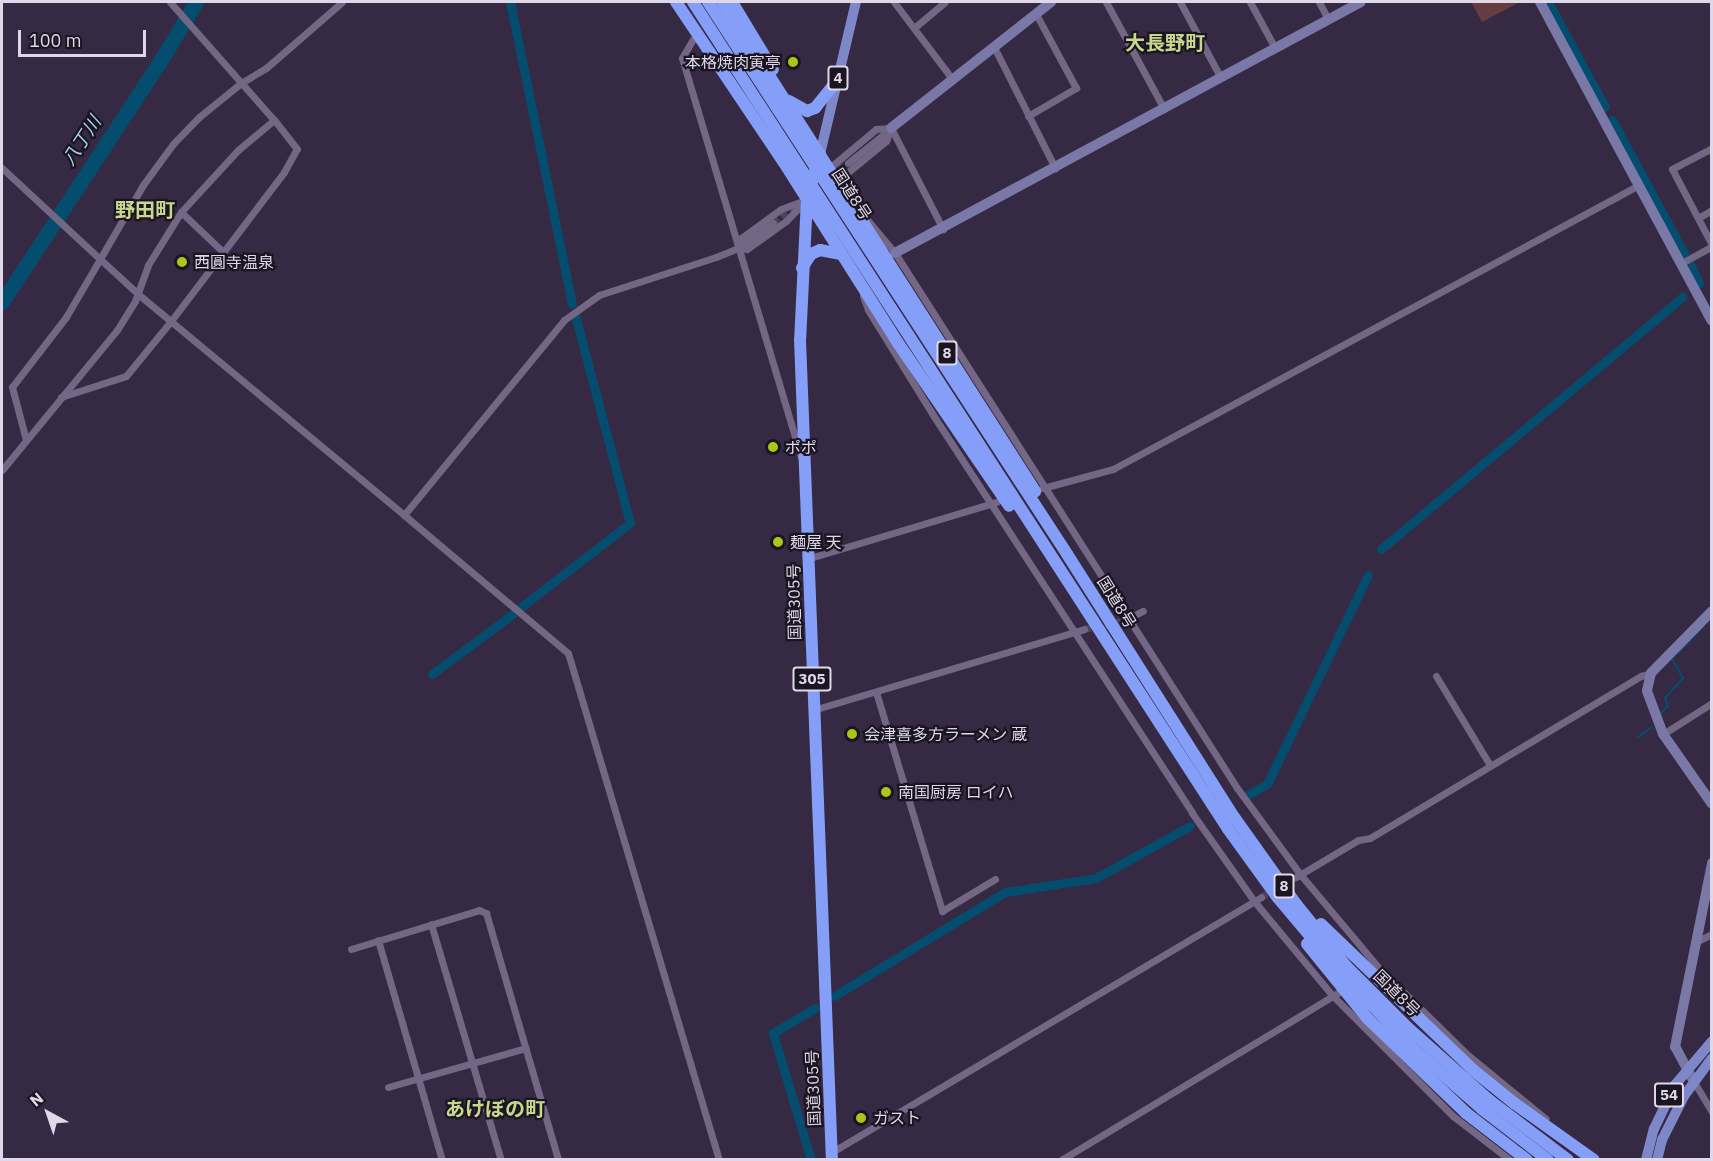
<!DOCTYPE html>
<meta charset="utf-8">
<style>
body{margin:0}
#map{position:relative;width:1713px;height:1161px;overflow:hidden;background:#362943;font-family:"IBM Plex Sans","Noto Sans JP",sans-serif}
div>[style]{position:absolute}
.green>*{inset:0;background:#663c40}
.stream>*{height:2px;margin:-1px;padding:0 1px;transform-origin:1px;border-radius:1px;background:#044d6f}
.canal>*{height:9px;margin:-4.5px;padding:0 4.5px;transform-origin:4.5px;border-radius:4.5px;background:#044d6f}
.river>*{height:15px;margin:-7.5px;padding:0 7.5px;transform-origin:7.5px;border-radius:7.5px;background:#044d6f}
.street-tunnel>*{height:7px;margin-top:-3.5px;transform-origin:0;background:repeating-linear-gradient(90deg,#4f435c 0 7px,transparent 0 10.5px)}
.street>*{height:7px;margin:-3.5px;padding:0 3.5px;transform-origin:3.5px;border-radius:3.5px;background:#746785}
.secondary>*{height:10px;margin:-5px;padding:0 5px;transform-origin:5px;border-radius:5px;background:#7978a7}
.primary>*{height:10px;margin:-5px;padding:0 5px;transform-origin:5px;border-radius:5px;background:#7e88c9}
.highway>*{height:12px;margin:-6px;padding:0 6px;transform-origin:6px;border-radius:6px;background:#859ef7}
.dots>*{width:16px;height:16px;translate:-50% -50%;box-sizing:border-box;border:3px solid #1a1521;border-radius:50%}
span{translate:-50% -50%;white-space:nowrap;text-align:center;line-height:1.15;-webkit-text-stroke:4.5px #1a1521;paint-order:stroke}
.shield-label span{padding:2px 4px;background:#1a1521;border:2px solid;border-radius:4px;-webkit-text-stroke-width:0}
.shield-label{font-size:15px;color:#dfd8e9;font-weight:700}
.poi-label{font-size:16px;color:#dfd8e9}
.right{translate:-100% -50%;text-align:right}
.left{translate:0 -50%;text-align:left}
.street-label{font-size:16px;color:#dfd8e9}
.water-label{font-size:18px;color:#a4d7f7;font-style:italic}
.quarter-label{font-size:20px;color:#c7d88d;font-weight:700}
.frame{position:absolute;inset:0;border:3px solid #dfd8e9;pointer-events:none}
.north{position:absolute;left:18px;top:1083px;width:60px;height:60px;-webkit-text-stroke:4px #1a1521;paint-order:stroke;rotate:320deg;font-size:16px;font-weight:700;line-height:24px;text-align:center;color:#dfd8e9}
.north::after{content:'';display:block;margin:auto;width:21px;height:27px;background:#dfd8e9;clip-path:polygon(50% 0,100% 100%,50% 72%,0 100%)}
.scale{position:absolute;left:18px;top:30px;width:128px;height:27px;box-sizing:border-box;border:3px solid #dfd8e9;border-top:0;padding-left:8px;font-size:18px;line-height:21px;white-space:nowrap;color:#dfd8e9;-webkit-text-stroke:4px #1a1521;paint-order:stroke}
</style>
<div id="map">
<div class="green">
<div style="clip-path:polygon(1471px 2px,1520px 2px,1482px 22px)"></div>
</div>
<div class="stream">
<div style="left:1678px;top:653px;width:36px;rotate:-46deg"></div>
<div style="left:1661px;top:713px;width:10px;rotate:-45deg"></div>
<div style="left:1668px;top:706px;width:9px;rotate:-111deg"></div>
<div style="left:1665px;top:698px;width:27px;rotate:-48deg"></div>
<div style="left:1683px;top:678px;width:22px;rotate:-120deg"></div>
<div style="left:1638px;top:737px;width:17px;rotate:-36deg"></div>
</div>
<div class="canal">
<div style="left:510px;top:2px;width:308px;rotate:78.4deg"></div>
<div style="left:1548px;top:2px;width:119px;rotate:61.5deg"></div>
<div style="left:1612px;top:120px;width:153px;rotate:61.6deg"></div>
<div style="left:1691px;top:266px;width:19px;rotate:65deg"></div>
<div style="left:1381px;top:549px;width:393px;rotate:-39.9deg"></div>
<div style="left:521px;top:607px;width:138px;rotate:-37.6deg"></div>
<div style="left:630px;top:523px;width:215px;rotate:-104.8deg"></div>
<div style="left:432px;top:674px;width:102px;rotate:-36.6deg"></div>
<div style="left:1249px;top:794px;width:21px;rotate:-29deg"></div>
<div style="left:1267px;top:784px;width:232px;rotate:-64.2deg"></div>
<div style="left:834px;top:996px;width:200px;rotate:-31.3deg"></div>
<div style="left:1005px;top:892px;width:92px;rotate:-8.7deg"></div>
<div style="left:1096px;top:878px;width:107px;rotate:-29deg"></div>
<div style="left:811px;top:1160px;width:133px;rotate:-106.7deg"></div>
<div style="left:773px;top:1033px;width:49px;rotate:-30.8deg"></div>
</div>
<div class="river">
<div style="left:2px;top:302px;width:286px;rotate:-56.7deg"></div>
<div style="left:159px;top:63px;width:71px;rotate:-58.8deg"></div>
</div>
<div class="street-tunnel">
<div style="left:831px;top:176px;width:21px;rotate:-37deg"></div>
<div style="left:773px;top:223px;width:28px;rotate:-41deg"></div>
<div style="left:1084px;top:629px;width:42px;rotate:-12.4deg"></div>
<div style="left:1261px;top:897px;width:40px;rotate:-29.7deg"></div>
</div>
<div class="street">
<div style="left:342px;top:2px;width:101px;rotate:139deg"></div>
<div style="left:266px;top:68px;width:29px;rotate:149deg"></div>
<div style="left:241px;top:83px;width:54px;rotate:141deg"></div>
<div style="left:199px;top:117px;width:37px;rotate:134deg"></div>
<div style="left:173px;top:144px;width:51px;rotate:126.2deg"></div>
<div style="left:143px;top:185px;width:86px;rotate:120.2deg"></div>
<div style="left:100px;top:259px;width:52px;rotate:42.6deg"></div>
<div style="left:138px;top:294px;width:346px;rotate:39.7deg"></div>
<div style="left:404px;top:515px;width:252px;rotate:-50.6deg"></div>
<div style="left:564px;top:320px;width:43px;rotate:-35.5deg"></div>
<div style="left:599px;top:295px;width:123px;rotate:-18deg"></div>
<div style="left:716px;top:257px;width:24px;rotate:-22deg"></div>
<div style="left:738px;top:248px;width:43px;rotate:-35.5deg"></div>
<div style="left:894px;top:2px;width:98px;rotate:52.9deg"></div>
<div style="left:1106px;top:2px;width:122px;rotate:61.5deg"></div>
<div style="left:1180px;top:2px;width:86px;rotate:61.7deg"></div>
<div style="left:1250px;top:2px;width:52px;rotate:61.5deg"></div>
<div style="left:1319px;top:2px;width:19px;rotate:62deg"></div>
<div style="left:914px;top:28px;width:40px;rotate:-40deg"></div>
<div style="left:693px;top:39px;width:22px;rotate:120deg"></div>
<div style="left:682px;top:58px;width:417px;rotate:73.4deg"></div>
<div style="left:994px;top:47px;width:136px;rotate:63.2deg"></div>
<div style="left:1028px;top:116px;width:56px;rotate:-30.3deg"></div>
<div style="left:1076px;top:88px;width:84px;rotate:-118.4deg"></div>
<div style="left:891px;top:128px;width:114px;rotate:62.8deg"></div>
<div style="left:1712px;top:148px;width:45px;rotate:152.3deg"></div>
<div style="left:1672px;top:169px;width:86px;rotate:62.2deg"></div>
<div style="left:848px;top:163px;width:53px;rotate:-38.8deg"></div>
<div style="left:2px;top:168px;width:134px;rotate:42.9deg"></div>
<div style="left:100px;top:259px;width:67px;rotate:120.4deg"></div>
<div style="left:66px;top:317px;width:88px;rotate:127.6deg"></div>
<div style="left:12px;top:387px;width:55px;rotate:75.2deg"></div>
<div style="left:827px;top:170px;width:64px;rotate:-39.9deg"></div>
<div style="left:876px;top:129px;width:15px;rotate:-4deg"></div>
<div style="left:836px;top:182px;width:65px;rotate:-39.4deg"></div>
<div style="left:886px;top:141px;width:14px;rotate:-69deg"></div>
<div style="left:181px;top:212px;width:57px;rotate:43.6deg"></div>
<div style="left:864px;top:216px;width:48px;rotate:50deg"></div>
<div style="left:895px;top:253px;width:635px;rotate:57.41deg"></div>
<div style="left:1237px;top:788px;width:107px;rotate:53.8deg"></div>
<div style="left:1300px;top:874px;width:123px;rotate:50deg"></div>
<div style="left:1379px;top:968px;width:126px;rotate:44.4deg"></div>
<div style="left:1469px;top:1056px;width:99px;rotate:39.3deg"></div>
<div style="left:1698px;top:218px;width:16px;rotate:-30deg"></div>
<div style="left:738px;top:247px;width:9px;rotate:-72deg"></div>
<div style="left:741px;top:238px;width:49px;rotate:-35.9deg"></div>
<div style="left:781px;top:209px;width:23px;rotate:-20deg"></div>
<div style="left:738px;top:248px;width:9px;rotate:6deg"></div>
<div style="left:747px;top:249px;width:48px;rotate:-35.7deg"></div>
<div style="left:786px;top:221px;width:28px;rotate:-46deg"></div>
<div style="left:1680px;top:264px;width:37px;rotate:-29deg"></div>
<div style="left:863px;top:296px;width:15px;rotate:70deg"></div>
<div style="left:868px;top:310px;width:123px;rotate:58.2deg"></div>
<div style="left:933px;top:415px;width:475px;rotate:56.9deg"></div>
<div style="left:1192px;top:813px;width:108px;rotate:54.8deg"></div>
<div style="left:1254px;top:901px;width:124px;rotate:50.3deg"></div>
<div style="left:1333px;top:996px;width:170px;rotate:45deg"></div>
<div style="left:1453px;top:1116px;width:72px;rotate:37.7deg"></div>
<div style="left:61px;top:397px;width:68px;rotate:-17.9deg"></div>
<div style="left:126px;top:376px;width:71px;rotate:-50.7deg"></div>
<div style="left:171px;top:321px;width:187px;rotate:-52.8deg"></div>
<div style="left:284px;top:172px;width:26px;rotate:-61deg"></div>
<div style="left:297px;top:149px;width:37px;rotate:-128deg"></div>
<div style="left:2px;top:470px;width:181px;rotate:-50.6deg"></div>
<div style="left:117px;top:330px;width:34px;rotate:-58deg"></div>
<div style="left:135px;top:301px;width:38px;rotate:-70deg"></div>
<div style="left:148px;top:265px;width:62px;rotate:-58.1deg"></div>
<div style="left:181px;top:212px;width:84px;rotate:-47.4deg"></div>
<div style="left:238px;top:150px;width:47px;rotate:-39.8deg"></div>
<div style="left:274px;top:120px;width:157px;rotate:-131.4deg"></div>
<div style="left:1043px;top:488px;width:73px;rotate:-15.2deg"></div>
<div style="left:1113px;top:469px;width:598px;rotate:-28.37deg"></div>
<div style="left:404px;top:515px;width:214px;rotate:40.1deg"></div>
<div style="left:568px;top:653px;width:529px;rotate:73.41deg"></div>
<div style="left:810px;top:558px;width:195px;rotate:-16.7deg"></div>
<div style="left:1125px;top:620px;width:20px;rotate:-27deg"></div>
<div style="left:1436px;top:676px;width:104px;rotate:58.8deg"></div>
<div style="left:876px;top:692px;width:229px;rotate:73.2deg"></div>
<div style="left:942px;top:911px;width:62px;rotate:-31.1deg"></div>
<div style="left:813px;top:710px;width:283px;rotate:-16.6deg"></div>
<div style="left:1663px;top:734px;width:58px;rotate:-32.3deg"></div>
<div style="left:1296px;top:877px;width:72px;rotate:-30.8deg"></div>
<div style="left:1358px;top:840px;width:12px;rotate:-9deg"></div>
<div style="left:1370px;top:838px;width:316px;rotate:-30.9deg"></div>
<div style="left:1641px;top:676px;width:10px;rotate:-17deg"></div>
<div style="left:431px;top:924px;width:246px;rotate:73.5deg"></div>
<div style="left:378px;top:940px;width:229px;rotate:73.8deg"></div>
<div style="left:1694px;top:943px;width:20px;rotate:-27deg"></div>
<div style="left:351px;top:949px;width:134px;rotate:-16.9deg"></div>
<div style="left:479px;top:910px;width:8px;rotate:23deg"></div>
<div style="left:486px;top:913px;width:257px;rotate:73.7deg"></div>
<div style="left:1694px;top:1082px;width:35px;rotate:59deg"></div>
<div style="left:388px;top:1087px;width:143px;rotate:-15.8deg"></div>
<div style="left:832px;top:1152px;width:499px;rotate:-30.7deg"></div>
<div style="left:1061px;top:1160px;width:326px;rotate:-31.1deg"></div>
</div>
<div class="secondary">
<div style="left:1540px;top:2px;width:362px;rotate:61.7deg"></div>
<div style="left:891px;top:128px;width:204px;rotate:-38.2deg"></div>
<div style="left:895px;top:253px;width:529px;rotate:-28.31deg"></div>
<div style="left:1712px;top:611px;width:87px;rotate:134.5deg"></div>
<div style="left:1651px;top:673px;width:18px;rotate:103deg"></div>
<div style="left:1647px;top:691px;width:46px;rotate:69.6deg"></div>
<div style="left:1663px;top:734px;width:85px;rotate:55deg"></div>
<div style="left:1694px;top:1082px;width:40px;rotate:-118deg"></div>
<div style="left:1675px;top:1047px;width:188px;rotate:-78.6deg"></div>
</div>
<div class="primary">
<div style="left:820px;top:154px;width:156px;rotate:-76.7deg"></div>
<div style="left:1646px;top:1160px;width:32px;rotate:-76deg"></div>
<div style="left:1654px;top:1129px;width:49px;rotate:-64.5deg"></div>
<div style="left:1675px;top:1085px;width:57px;rotate:-49.9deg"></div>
<div style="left:1657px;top:1160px;width:21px;rotate:-76deg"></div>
<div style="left:1662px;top:1140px;width:49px;rotate:-63.4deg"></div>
<div style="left:1684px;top:1096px;width:47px;rotate:-53.6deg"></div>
</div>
<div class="highway">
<div style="left:676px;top:2px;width:192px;rotate:56.1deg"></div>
<div style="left:783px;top:161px;width:215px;rotate:57.7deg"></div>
<div style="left:898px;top:343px;width:197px;rotate:55.7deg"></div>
<div style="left:693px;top:2px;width:985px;rotate:57.1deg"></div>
<div style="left:1228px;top:829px;width:85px;rotate:54.1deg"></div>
<div style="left:1278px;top:898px;width:99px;rotate:49.9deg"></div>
<div style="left:1342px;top:974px;width:105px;rotate:46.2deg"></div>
<div style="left:1415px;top:1050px;width:89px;rotate:41.4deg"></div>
<div style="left:1482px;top:1109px;width:83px;rotate:37.7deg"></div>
<div style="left:708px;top:2px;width:658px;rotate:56.96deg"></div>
<div style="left:1067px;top:554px;width:312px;rotate:57.6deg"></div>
<div style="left:1234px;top:817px;width:107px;rotate:54.5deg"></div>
<div style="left:1296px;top:904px;width:80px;rotate:51.1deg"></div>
<div style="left:1346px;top:966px;width:86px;rotate:45deg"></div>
<div style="left:1407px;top:1027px;width:110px;rotate:41.7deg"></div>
<div style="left:1489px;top:1100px;width:99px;rotate:37.2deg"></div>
<div style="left:722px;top:2px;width:581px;rotate:57.38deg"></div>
<div style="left:732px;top:2px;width:79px;rotate:58.9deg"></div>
<div style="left:789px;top:101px;width:21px;rotate:29deg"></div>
<div style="left:807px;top:111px;width:9px;rotate:-21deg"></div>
<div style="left:815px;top:108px;width:35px;rotate:-51deg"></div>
<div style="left:820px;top:154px;width:47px;rotate:106.1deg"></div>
<div style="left:807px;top:199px;width:141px;rotate:92.8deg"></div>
<div style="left:800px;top:340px;width:821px;rotate:87.77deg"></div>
<div style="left:802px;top:268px;width:17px;rotate:-57deg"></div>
<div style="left:811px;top:254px;width:10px;rotate:-24deg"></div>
<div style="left:820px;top:250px;width:20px;rotate:11deg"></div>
<div style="left:1321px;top:924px;width:211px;rotate:43.8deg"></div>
<div style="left:1473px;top:1070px;width:53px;rotate:38.8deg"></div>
<div style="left:1514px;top:1103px;width:98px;rotate:35.5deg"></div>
<div style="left:1307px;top:944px;width:97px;rotate:50.9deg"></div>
<div style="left:1368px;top:1019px;width:136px;rotate:43.8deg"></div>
<div style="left:1466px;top:1113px;width:77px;rotate:37.6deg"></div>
</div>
<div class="dots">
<div style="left:793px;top:62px;background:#abc614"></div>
<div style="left:182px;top:262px;background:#abc614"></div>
<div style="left:773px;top:447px;background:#abc614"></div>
<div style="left:778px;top:542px;background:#abc614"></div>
<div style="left:852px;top:734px;background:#abc614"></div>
<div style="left:886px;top:792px;background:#abc614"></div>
<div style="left:861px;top:1118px;background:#abc614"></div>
</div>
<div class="shield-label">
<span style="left:838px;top:78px">4</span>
<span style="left:947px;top:353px">8</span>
<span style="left:812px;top:679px">305</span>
<span style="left:1284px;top:886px">8</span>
<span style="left:1669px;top:1095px">54</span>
</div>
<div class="poi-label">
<span class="right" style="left:781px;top:62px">本格焼肉寅亭</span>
<span class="left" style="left:194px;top:262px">西圓寺温泉</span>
<span class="left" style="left:785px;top:447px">ポポ</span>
<span class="left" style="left:790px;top:542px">麺屋 天</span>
<span class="left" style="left:864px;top:734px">会津喜多方ラーメン 蔵</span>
<span class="left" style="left:898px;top:792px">南国厨房 ロイハ</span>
<span class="left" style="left:873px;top:1118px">ガスト</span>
</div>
<div class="street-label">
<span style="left:852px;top:194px;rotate:57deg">国道8号</span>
<span style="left:794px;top:602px;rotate:-91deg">国道305号</span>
<span style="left:1117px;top:602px;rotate:58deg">国道8号</span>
<span style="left:1397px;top:993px;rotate:45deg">国道8号</span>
<span style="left:813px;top:1088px;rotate:-92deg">国道305号</span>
</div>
<div class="water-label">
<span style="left:82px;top:141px;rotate:-57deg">八丁川</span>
</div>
<div class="quarter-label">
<span style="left:1165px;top:42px">大長野町</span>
<span style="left:145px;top:209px">野田町</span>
<span style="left:495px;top:1108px">あけぼの町</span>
</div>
<div class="frame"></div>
<div class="north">N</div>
<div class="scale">100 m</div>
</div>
